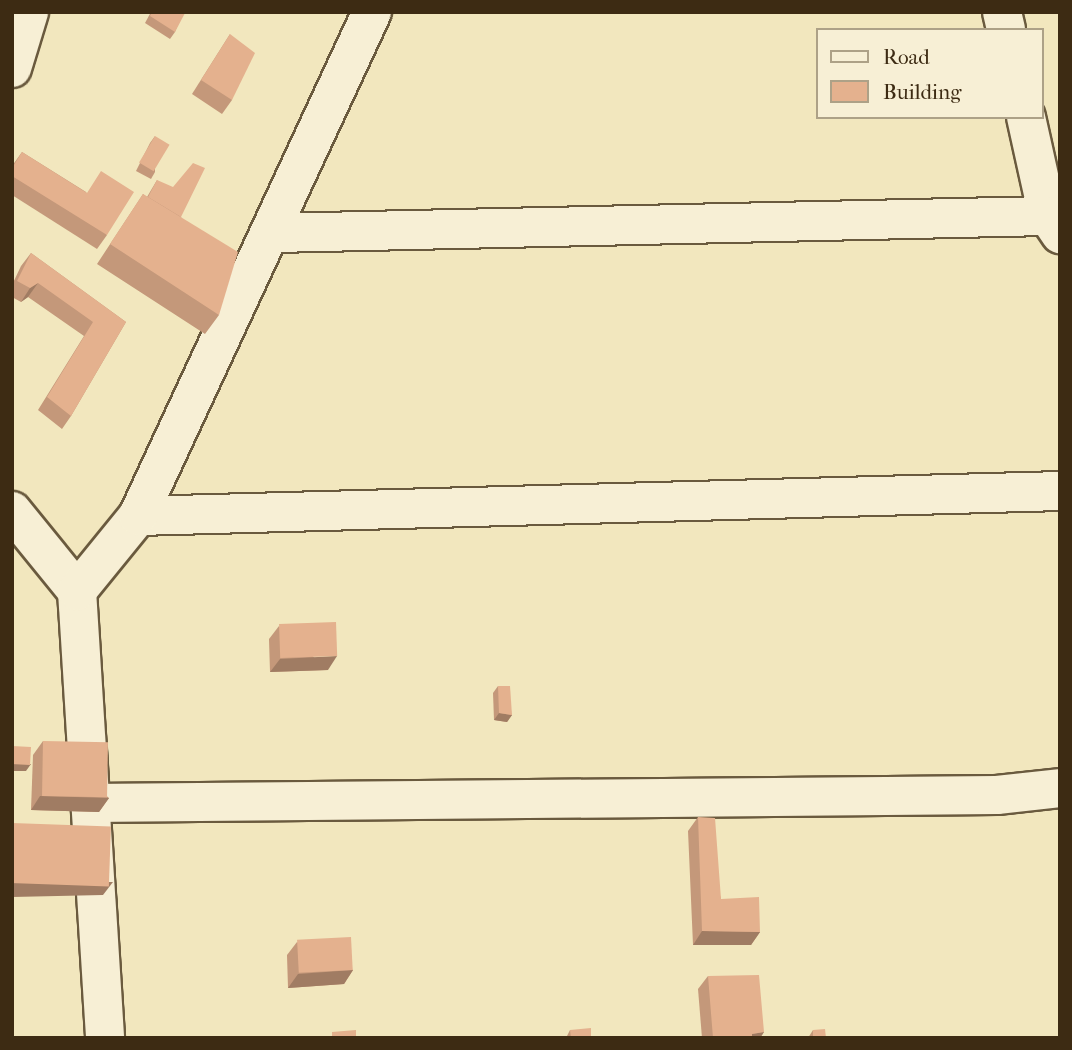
<!DOCTYPE html>
<style>
body{margin:0}
#map{position:relative;width:1072px;height:1050px;overflow:hidden;background:#f2e7be;font-family:"IM FELL French Canon",serif}
div>[style]{position:absolute}
.roads{filter:drop-shadow(2px 0 #6a5a3e) drop-shadow(-2px 0 #6a5a3e) drop-shadow(0 2px #6a5a3e) drop-shadow(0 -2px #6a5a3e)}
.minor>*{height:38px;margin:-19px;padding:0 19px;transform-origin:19px;border-radius:19px;background:#f7efd5}
.wall>*{inset:0;background:#c4987a}
.shaded-wall>*{inset:0;background:#a07c63}
.building>*{inset:0;background:#e4b18e;transform-origin:0 0}
span{translate:-50% -50%;white-space:nowrap;text-align:center;line-height:1.15;-webkit-text-stroke:5px #f7efd5;paint-order:stroke}
.frame{position:absolute;inset:0;border:14px solid #3d2b13;pointer-events:none}
.legend{position:absolute;left:816px;top:28px;width:228px;height:91px;box-sizing:border-box;background:#f7efd5;border:2px solid #ada187;margin:0;padding:9px 12px;list-style:none;font-size:21px;color:#3d2b13}
.legend li{display:flex;align-items:center;gap:14px;height:35px}
.legend b{width:35px;border:2px solid #ada187}
</style>
<div id="map">
<div class="roads">
<div class="minor">
<div style="left:1002px;top:12px;width:18px;rotate:77deg"></div>
<div style="left:12px;top:68px;width:59px;rotate:-73.1deg"></div>
<div style="left:1026px;top:117px;width:101px;rotate:77.5deg"></div>
<div style="left:1048px;top:216px;width:22px;rotate:56deg"></div>
<div style="left:274px;top:233px;width:774px;rotate:-1.26deg"></div>
<div style="left:12px;top:511px;width:103px;rotate:50.9deg"></div>
<div style="left:77px;top:591px;width:448px;rotate:86.4deg"></div>
<div style="left:138px;top:516px;width:922px;rotate:-1.55deg"></div>
<div style="left:77px;top:591px;width:97px;rotate:-50.9deg"></div>
<div style="left:138px;top:516px;width:556px;rotate:-65.1deg"></div>
<div style="left:90px;top:803px;width:907px;rotate:-0.51deg"></div>
<div style="left:997px;top:795px;width:63px;rotate:-6.3deg"></div>
</div>
</div>
<div class="wall">
<div style="clip-path:polygon(151px 12px,183px 12px,175px 32px,170px 39px,145px 23px)"></div>
<div style="clip-path:polygon(230px 34px,232px 100px,222px 114px,192px 94px)"></div>
<div style="clip-path:polygon(155px 136px,155px 172px,151px 179px,136px 171px,150px 143px)"></div>
<div style="clip-path:polygon(22px 152px,86px 192px,107px 235px,97px 249px,12px 195px,12px 166px)"></div>
<div style="clip-path:polygon(157px 180px,181px 217px,219px 315px,205px 334px,97px 264px,143px 194px,147px 197px)"></div>
<div style="clip-path:polygon(31px 253px,126px 322px,71px 416px,62px 429px,38px 410px,84px 336px,28px 297px,21px 302px,12px 297px,12px 285px,21px 266px)"></div>
<div style="clip-path:polygon(279px 626px,328px 670px,270px 672px,269px 639px)"></div>
<div style="clip-path:polygon(498px 686px,512px 715px,507px 722px,494px 720px,493px 693px)"></div>
<div style="clip-path:polygon(43px 741px,109px 798px,99px 812px,31px 810px,33px 755px)"></div>
<div style="clip-path:polygon(698px 817px,721px 899px,760px 932px,751px 945px,693px 945px,688px 831px)"></div>
<div style="clip-path:polygon(297px 942px,353px 970px,344px 984px,288px 988px,287px 955px)"></div>
<div style="clip-path:polygon(708px 976px,764px 1032px,760px 1038px,702px 1038px,698px 989px)"></div>
<div style="clip-path:polygon(570px 1030px,591px 1038px,566px 1038px)"></div>
<div style="clip-path:polygon(813px 1030px,826px 1038px,808px 1038px)"></div>
</div>
<div class="shaded-wall">
<div style="clip-path:polygon(38px 283px,28px 297px,21px 302px,30px 288px)"></div>
<div style="clip-path:polygon(337px 656px,328px 670px,270px 672px,280px 659px)"></div>
<div style="clip-path:polygon(499px 713px,512px 715px,507px 722px,494px 720px)"></div>
<div style="clip-path:polygon(12px 764px,31px 764px,26px 771px,12px 771px)"></div>
<div style="clip-path:polygon(40px 796px,109px 798px,99px 812px,31px 810px)"></div>
<div style="clip-path:polygon(113px 882px,103px 895px,12px 897px,12px 883px)"></div>
<div style="clip-path:polygon(702px 931px,760px 932px,751px 945px,693px 945px)"></div>
<div style="clip-path:polygon(353px 970px,344px 984px,288px 988px,298px 974px)"></div>
<div style="clip-path:polygon(764px 1032px,760px 1038px,749px 1038px,752px 1034px)"></div>
</div>
<div class="building">
<div style="clip-path:polygon(152px 12px,183px 12px,185px 13px,175px 32px,150px 16px)"></div>
<div style="clip-path:polygon(230px 34px,255px 53px,232px 100px,201px 80px)"></div>
<div style="left:155px;top:136px;width:17px;height:31px;rotate:31deg"></div>
<div style="clip-path:polygon(22px 152px,87px 193px,101px 171px,134px 192px,107px 235px,12px 176px,12px 168px)"></div>
<div style="clip-path:polygon(193px 163px,205px 168px,181px 217px,148px 197px,157px 180px,173px 187px)"></div>
<div style="clip-path:polygon(143px 194px,238px 252px,219px 315px,110px 244px)"></div>
<div style="clip-path:polygon(31px 253px,126px 322px,71px 416px,47px 397px,93px 322px,38px 283px,30px 288px,17px 281px)"></div>
<div style="left:336px;top:622px;width:34px;height:57px;rotate:88deg"></div>
<div style="clip-path:polygon(498px 686px,510px 686px,512px 715px,499px 713px)"></div>
<div style="left:43px;top:741px;width:65px;height:55px;rotate:1deg"></div>
<div style="left:12px;top:746px;width:19px;height:18px;rotate:3deg"></div>
<div style="clip-path:polygon(698px 817px,715px 818px,721px 899px,759px 897px,760px 932px,702px 931px)"></div>
<div style="left:12px;top:823px;width:99px;height:60px;rotate:2deg"></div>
<div style="left:351px;top:937px;width:33px;height:54px;rotate:87deg"></div>
<div style="clip-path:polygon(759px 975px,764px 1032px,752px 1034px,752px 1038px,713px 1038px,708px 976px)"></div>
<div style="clip-path:polygon(591px 1028px,591px 1038px,571px 1038px,570px 1030px)"></div>
<div style="clip-path:polygon(825px 1029px,826px 1038px,813px 1038px,813px 1030px)"></div>
<div style="clip-path:polygon(356px 1030px,356px 1038px,332px 1038px,332px 1032px)"></div>
</div>
<div class="frame"></div>
<ul class="legend">
<li><b style="height:9px;background:#f7efd5"></b>Road</li>
<li><b style="height:19px;background:#e4b18e"></b>Building</li>
</ul>
</div>
